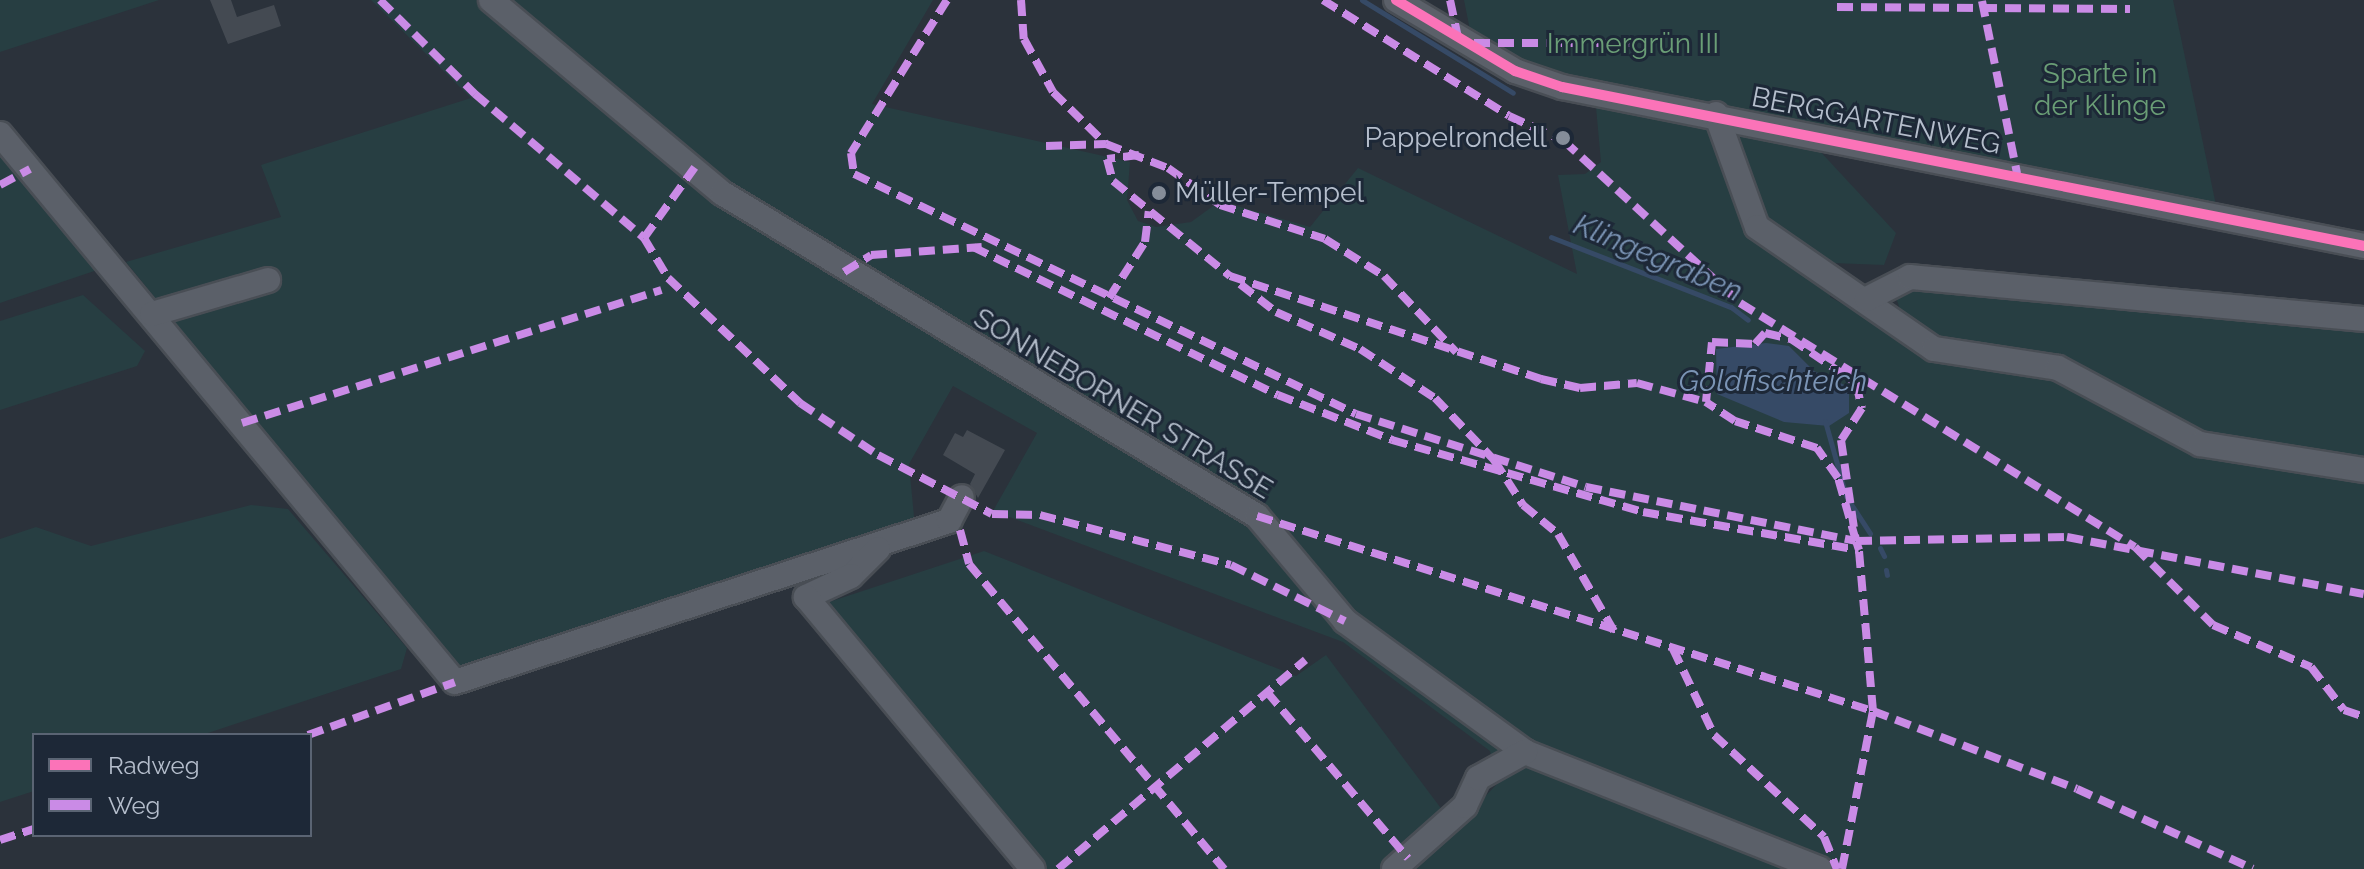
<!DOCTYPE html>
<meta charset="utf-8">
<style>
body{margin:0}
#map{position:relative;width:2364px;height:869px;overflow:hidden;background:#2b323b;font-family:Raleway,sans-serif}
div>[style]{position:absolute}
.green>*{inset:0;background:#273e42}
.water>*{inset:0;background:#364a66}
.stream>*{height:5px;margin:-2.5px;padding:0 2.5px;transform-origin:2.5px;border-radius:2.5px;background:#364a66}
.building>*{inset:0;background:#444a52}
.roads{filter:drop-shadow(2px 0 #494e55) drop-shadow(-2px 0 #494e55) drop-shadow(0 2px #494e55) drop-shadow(0 -2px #494e55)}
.minor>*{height:24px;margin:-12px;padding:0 12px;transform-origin:12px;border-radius:12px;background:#5b6069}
.quiet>*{height:8px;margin-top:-4px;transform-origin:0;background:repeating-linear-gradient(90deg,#ca8be6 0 16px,transparent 0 24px)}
.cycleway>*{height:10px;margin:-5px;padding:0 5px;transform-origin:5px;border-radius:5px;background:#fb73b8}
.dots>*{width:22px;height:22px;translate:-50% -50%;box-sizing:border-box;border:4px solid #1d2837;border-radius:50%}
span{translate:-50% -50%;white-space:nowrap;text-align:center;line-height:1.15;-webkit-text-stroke:6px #1d2837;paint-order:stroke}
.park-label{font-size:28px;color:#6a9e76}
.street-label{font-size:28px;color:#b5becc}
.poi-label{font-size:28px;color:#b5becc}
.right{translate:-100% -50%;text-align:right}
.left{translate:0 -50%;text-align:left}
.water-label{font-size:30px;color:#7b94b5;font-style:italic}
.legend{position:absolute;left:32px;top:733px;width:280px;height:104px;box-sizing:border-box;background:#1d2837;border:2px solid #5a6473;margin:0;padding:10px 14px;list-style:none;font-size:24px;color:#b5becc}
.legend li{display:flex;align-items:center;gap:16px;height:40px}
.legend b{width:40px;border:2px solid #5a6473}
</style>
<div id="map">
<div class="green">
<div style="clip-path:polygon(0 0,159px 0,0 52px)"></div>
<div style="clip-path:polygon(evenodd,371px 0,933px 0,872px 104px,1130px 162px,1127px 200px,1138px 221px,1156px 227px,1191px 222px,1220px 201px,1310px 227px,1358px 168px,1577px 274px,1558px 175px,1585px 174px,1601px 162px,1596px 107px,1817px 148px,1896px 233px,1884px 265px,1832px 263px,1830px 297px,1910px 340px,1888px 273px,2291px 302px,2364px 315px,2364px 869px,1032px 869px,814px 607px,984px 551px,1296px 676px,1326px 655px,1446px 815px,1446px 837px,1498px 783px,1490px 751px,1343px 642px,993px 511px,1037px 433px,953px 386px,909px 464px,915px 527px,456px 669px,126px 262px,281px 217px,261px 165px,471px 98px,371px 0,1789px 346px,1814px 371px,1848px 387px,1717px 394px,1717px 350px,1789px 346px)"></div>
<div style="clip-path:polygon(1464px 0,2173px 0,2216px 205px,1530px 67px,1470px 30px)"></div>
<div style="clip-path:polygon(0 148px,103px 268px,0 303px)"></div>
<div style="clip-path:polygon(83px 295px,145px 351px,137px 366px,0 410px,0 321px)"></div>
<div style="clip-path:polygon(251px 505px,288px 509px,407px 648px,401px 669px,202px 735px,34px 735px,34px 791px,0 802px,0 539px,36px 527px,91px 546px)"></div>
</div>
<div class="water">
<div style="clip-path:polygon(1766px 343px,1789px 346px,1814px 371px,1849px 387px,1849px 413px,1829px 426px,1784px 422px,1717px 394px,1716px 349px)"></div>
</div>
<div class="stream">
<div style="left:1362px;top:0;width:177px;rotate:31.6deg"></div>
<div style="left:1551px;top:237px;width:193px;rotate:21.3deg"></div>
<div style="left:1731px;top:307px;width:21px;rotate:37deg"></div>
<div style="left:1825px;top:421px;width:78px;rotate:74.4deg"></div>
<div style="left:1851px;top:504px;width:35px;rotate:57deg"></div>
<div style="left:1880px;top:548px;width:9px;rotate:63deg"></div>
<div style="left:1886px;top:570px;width:5px;rotate:79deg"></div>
</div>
<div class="building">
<div style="clip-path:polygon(210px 0,231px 0,237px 17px,274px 5px,281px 26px,228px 44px)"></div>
<div style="clip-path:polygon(967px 430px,1005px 450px,978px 498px,970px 484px,975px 474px,943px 455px,955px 433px,963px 437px)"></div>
</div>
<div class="roads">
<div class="minor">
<div style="left:491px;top:0;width:301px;rotate:39.9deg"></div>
<div style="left:722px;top:193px;width:625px;rotate:31.12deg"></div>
<div style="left:1257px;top:516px;width:137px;rotate:50deg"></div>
<div style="left:1345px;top:621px;width:223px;rotate:36deg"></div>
<div style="left:1525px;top:752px;width:317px;rotate:21.6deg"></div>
<div style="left:1396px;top:0;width:139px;rotate:30.8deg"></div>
<div style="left:1515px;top:71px;width:50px;rotate:18.8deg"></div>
<div style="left:1562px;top:87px;width:818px;rotate:11.21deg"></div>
<div style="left:1716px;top:114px;width:120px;rotate:70.1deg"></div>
<div style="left:1757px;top:227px;width:215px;rotate:34.6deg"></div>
<div style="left:1934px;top:349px;width:125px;rotate:8.7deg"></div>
<div style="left:2058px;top:368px;width:161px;rotate:28.2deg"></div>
<div style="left:2200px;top:444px;width:166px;rotate:9deg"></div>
<div style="left:0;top:134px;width:712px;rotate:50.3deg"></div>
<div style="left:455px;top:682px;width:520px;rotate:-18.05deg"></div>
<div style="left:949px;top:521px;width:27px;rotate:-62deg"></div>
<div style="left:1867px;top:299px;width:48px;rotate:-27.1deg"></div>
<div style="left:1910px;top:277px;width:456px;rotate:5.3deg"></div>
<div style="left:152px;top:314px;width:121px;rotate:-16.3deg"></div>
<div style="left:878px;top:549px;width:38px;rotate:135deg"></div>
<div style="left:851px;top:576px;width:50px;rotate:155deg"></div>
<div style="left:806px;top:597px;width:354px;rotate:50.2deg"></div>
<div style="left:1394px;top:869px;width:95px;rotate:-41.6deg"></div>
<div style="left:1465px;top:806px;width:31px;rotate:-65deg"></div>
<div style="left:1478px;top:778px;width:54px;rotate:-29deg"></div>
</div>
</div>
<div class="quiet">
<div style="left:380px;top:0;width:134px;rotate:44.7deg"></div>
<div style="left:475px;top:94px;width:222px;rotate:40.4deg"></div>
<div style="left:644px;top:238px;width:47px;rotate:59deg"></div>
<div style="left:668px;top:278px;width:182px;rotate:43.4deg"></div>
<div style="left:800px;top:403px;width:94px;rotate:33.7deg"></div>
<div style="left:878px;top:455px;width:128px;rotate:27.4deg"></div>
<div style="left:992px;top:514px;width:48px;rotate:1.2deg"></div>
<div style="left:1040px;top:515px;width:197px;rotate:14.7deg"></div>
<div style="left:1231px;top:565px;width:127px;rotate:26.2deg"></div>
<div style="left:947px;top:0;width:181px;rotate:122.1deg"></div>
<div style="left:851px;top:153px;width:21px;rotate:82deg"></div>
<div style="left:854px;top:174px;width:556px;rotate:25.55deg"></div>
<div style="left:1356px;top:414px;width:241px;rotate:17.6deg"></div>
<div style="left:1586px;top:487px;width:275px;rotate:11.3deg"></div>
<div style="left:1856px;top:541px;width:211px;rotate:-1.1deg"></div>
<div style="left:2067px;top:537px;width:302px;rotate:10.9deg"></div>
<div style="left:1021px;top:0;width:39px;rotate:86deg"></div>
<div style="left:1024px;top:39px;width:60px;rotate:61.3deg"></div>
<div style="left:1053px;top:92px;width:74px;rotate:44.5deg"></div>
<div style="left:1323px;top:0;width:219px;rotate:31.9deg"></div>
<div style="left:1509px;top:116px;width:60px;rotate:24.4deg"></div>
<div style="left:1564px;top:141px;width:239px;rotate:42.6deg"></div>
<div style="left:1740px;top:303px;width:464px;rotate:31.7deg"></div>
<div style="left:2135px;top:547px;width:110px;rotate:45deg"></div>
<div style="left:2213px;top:625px;width:107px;rotate:23.2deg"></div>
<div style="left:2311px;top:667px;width:54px;rotate:52.5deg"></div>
<div style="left:2344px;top:710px;width:21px;rotate:19deg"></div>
<div style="left:1450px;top:0;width:39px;rotate:78deg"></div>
<div style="left:1982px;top:1px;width:176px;rotate:78.5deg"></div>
<div style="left:1837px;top:7px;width:293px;rotate:0.4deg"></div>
<div style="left:1474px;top:43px;width:158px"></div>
<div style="left:1046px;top:146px;width:60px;rotate:-1.9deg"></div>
<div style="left:1106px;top:144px;width:66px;rotate:21.2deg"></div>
<div style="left:1168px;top:168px;width:64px;rotate:35.4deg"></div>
<div style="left:1220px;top:205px;width:110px;rotate:17.9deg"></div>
<div style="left:1325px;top:239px;width:70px;rotate:32.1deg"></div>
<div style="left:1384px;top:276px;width:105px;rotate:46.5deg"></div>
<div style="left:1139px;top:155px;width:32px;rotate:173deg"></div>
<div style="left:1107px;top:159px;width:23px;rotate:75deg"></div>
<div style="left:1113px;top:181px;width:151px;rotate:39.1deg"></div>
<div style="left:1230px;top:276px;width:328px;rotate:18.3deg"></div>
<div style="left:1541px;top:379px;width:40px;rotate:13deg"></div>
<div style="left:1580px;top:388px;width:57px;rotate:-5deg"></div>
<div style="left:1637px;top:383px;width:72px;rotate:15.4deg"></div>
<div style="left:0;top:185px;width:34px;rotate:-28deg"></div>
<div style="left:644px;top:238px;width:87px;rotate:-54.3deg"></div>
<div style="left:973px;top:247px;width:339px;rotate:25.9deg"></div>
<div style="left:1278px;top:395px;width:123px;rotate:21.5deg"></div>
<div style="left:1392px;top:440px;width:261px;rotate:16deg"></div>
<div style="left:1643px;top:512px;width:219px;rotate:10deg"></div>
<div style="left:844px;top:272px;width:32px;rotate:-32deg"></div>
<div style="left:871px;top:255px;width:111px;rotate:-4.1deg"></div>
<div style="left:1240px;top:284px;width:46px;rotate:37.9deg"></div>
<div style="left:1276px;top:312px;width:92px;rotate:23.8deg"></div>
<div style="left:1360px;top:349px;width:90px;rotate:33.2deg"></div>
<div style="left:1435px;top:398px;width:86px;rotate:46.4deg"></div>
<div style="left:1494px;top:460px;width:54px;rotate:57.2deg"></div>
<div style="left:1523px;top:505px;width:45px;rotate:39.6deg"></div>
<div style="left:1558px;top:534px;width:112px;rotate:60deg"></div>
<div style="left:1109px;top:298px;width:67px;rotate:-57.3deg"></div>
<div style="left:1145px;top:242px;width:31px;rotate:-83deg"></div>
<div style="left:242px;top:423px;width:440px;rotate:-17.6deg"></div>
<div style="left:1257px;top:516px;width:646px;rotate:17.57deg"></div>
<div style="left:1873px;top:711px;width:218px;rotate:20.9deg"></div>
<div style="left:2077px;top:789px;width:193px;rotate:24.4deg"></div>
<div style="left:960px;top:530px;width:35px;rotate:75deg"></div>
<div style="left:969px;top:564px;width:398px;rotate:50.1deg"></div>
<div style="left:1673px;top:649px;width:95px;rotate:64.5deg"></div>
<div style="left:1714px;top:735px;width:150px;rotate:42.8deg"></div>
<div style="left:1824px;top:837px;width:35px;rotate:68deg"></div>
<div style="left:1267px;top:692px;width:218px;rotate:49.7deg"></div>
<div style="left:308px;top:735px;width:156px;rotate:-19.8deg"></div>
<div style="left:0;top:840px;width:36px;rotate:-18deg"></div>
<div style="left:1058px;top:869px;width:324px;rotate:-40.2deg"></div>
<div style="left:1842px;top:869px;width:161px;rotate:-78.9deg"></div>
<div style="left:1873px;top:711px;width:162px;rotate:-95deg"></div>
<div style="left:1859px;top:550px;width:9px;rotate:-108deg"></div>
<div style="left:1856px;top:541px;width:66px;rotate:-105.9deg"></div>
<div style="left:1838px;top:478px;width:37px;rotate:-125deg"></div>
<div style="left:1817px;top:448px;width:86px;rotate:-161.8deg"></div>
<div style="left:1735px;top:421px;width:35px;rotate:-147deg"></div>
<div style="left:1706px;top:402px;width:60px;rotate:-84.3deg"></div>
<div style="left:1712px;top:342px;width:43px;rotate:2.7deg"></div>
<div style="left:1755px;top:344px;width:15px;rotate:-48deg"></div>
<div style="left:1765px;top:333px;width:27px;rotate:13deg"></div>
<div style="left:1791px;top:339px;width:78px;rotate:34.1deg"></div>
<div style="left:1856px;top:383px;width:26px;rotate:77deg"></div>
<div style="left:1862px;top:408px;width:38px;rotate:123deg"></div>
<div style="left:1841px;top:440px;width:102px;rotate:81.6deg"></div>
</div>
<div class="cycleway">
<div style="left:1396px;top:0;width:139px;rotate:30.8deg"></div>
<div style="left:1515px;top:71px;width:50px;rotate:18.8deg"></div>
<div style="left:1562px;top:87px;width:818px;rotate:11.21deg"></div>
</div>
<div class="dots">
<div style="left:1563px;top:138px;background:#858d99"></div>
<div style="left:1159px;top:193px;background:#858d99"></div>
</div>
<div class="park-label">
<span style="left:1633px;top:44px">Immergrün III</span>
<span style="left:2100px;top:90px">Sparte in<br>der Klinge</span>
</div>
<div class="street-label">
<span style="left:1876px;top:121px;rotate:11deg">BERGGARTENWEG</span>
<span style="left:1123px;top:404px;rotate:31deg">SONNEBORNER STRASSE</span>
</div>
<div class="poi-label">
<span class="right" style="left:1547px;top:138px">Pappelrondell</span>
<span class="left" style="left:1175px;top:193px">Müller-Tempel</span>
</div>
<div class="water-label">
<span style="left:1658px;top:258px;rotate:23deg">Klingegraben</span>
<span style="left:1773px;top:381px">Goldfischteich</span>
</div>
<ul class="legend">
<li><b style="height:10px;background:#fb73b8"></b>Radweg</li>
<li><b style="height:10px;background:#ca8be6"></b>Weg</li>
</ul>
</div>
